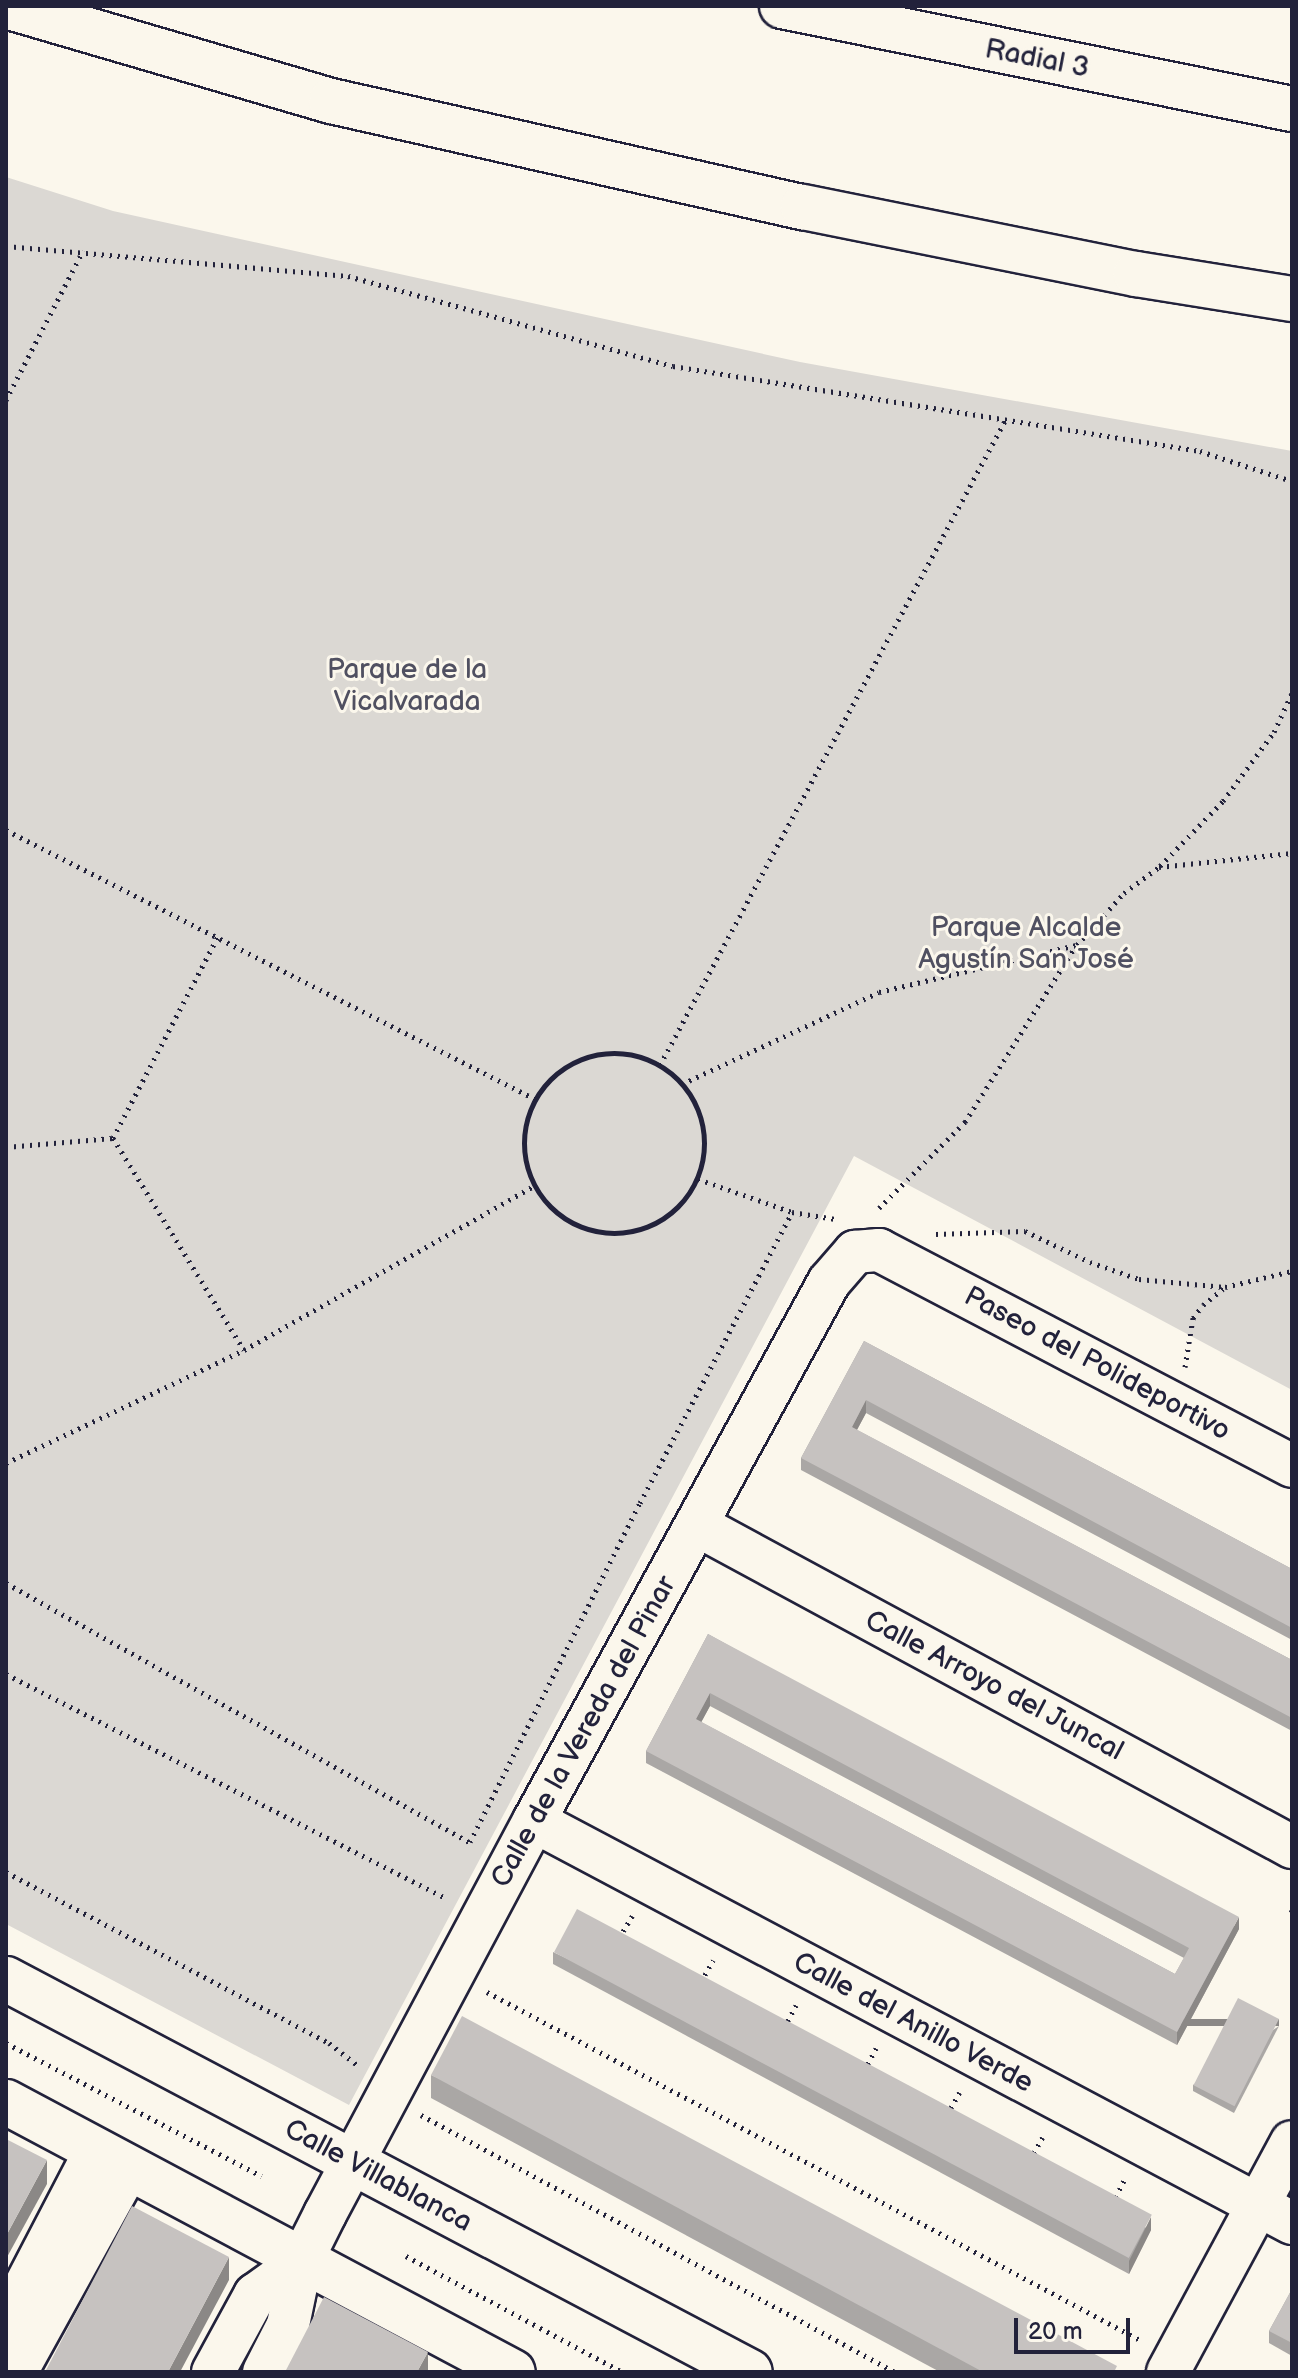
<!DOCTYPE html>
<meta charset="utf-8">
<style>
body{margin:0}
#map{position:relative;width:1298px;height:2378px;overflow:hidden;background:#fbf7ec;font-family:"Balsamiq Sans",sans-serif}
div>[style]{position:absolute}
.green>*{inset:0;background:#dbd8d3}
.path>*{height:5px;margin-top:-2.5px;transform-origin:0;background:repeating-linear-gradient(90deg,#22223b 0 2px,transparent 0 8px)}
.path>.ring{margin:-2.5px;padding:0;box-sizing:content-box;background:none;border:5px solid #22223b;border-radius:50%}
.roads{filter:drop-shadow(2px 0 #22223b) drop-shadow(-2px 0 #22223b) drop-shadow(0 2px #22223b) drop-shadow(0 -2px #22223b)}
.minor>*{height:42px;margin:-21px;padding:0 21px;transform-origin:21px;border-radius:21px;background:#fbf7ec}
.major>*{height:44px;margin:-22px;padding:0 22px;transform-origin:22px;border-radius:22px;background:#fbf7ec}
.highway>*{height:44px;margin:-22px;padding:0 22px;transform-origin:22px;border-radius:22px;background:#fbf7ec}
.wall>*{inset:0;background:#aaa7a5}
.shaded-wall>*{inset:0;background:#8b8886;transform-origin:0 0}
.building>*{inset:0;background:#c6c2c0;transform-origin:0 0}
span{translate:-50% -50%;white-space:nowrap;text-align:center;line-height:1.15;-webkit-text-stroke:6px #fbf7ec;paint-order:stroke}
.street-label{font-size:28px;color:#22223b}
.park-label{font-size:28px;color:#505061}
.frame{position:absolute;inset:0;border:8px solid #22223b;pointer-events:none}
.scale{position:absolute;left:1014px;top:2318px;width:116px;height:36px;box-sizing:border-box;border:4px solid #22223b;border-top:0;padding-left:10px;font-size:24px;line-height:28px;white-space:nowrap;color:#22223b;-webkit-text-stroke:6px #fbf7ec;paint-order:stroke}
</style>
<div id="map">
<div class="green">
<div style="clip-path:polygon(6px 177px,113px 211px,800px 362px,1292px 451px,1292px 1390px,854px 1156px,349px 2105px,6px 1924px)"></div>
</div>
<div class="path">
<div style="left:6px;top:246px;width:343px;rotate:5deg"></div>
<div style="left:348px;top:276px;width:337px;rotate:15.5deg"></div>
<div style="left:673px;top:366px;width:534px;rotate:9.16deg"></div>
<div style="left:1200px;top:451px;width:97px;rotate:18.1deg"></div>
<div style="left:6px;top:400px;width:168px;rotate:-62.7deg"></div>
<div style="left:6px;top:830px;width:593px;rotate:26.95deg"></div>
<div style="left:1160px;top:866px;width:91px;rotate:-45.9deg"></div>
<div style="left:1223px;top:801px;width:86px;rotate:-53.5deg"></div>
<div style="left:1274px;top:732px;width:43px;rotate:-65.2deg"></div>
<div class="ring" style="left:524px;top:1053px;width:175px;height:175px"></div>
<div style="left:660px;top:1065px;width:733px;rotate:-61.83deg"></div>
<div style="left:682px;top:1084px;width:217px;rotate:-25deg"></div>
<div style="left:879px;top:992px;width:204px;rotate:-13.4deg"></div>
<div style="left:1077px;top:945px;width:70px;rotate:-47.9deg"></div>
<div style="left:1124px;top:893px;width:44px;rotate:-36.6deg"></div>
<div style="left:1159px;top:867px;width:134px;rotate:-6deg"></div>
<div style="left:113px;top:1138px;width:249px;rotate:58.3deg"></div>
<div style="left:113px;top:1138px;width:228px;rotate:-62.5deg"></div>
<div style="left:6px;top:1147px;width:107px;rotate:-4.8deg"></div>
<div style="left:698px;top:1179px;width:100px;rotate:19.3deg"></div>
<div style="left:792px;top:1212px;width:44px;rotate:9.2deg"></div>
<div style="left:879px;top:1208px;width:122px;rotate:-45deg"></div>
<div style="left:965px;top:1122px;width:208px;rotate:-57.8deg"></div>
<div style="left:936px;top:1234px;width:89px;rotate:-1.9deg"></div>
<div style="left:1025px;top:1231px;width:72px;rotate:25.5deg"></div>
<div style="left:1090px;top:1262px;width:52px;rotate:19.1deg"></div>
<div style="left:1139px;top:1279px;width:86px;rotate:5.3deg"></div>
<div style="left:1185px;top:1367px;width:50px;rotate:-80.7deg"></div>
<div style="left:1193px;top:1318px;width:16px;rotate:-52deg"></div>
<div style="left:1203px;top:1305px;width:28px;rotate:-39deg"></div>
<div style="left:1225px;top:1287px;width:69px;rotate:-13.4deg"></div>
<div style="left:6px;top:1463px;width:263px;rotate:-25.4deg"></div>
<div style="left:244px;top:1350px;width:333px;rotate:-29.5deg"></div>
<div style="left:6px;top:1583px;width:531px;rotate:29.22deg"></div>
<div style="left:6px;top:1674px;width:495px;rotate:27deg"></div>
<div style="left:470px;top:1842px;width:379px;rotate:-63.4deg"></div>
<div style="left:640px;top:1503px;width:328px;rotate:-62.4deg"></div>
<div style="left:6px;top:1872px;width:365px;rotate:27.9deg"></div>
<div style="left:329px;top:2043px;width:37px;rotate:38deg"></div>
<div style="left:1290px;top:1909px;width:2px;rotate:27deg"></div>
<div style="left:619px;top:1938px;width:26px;rotate:-59deg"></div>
<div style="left:701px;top:1982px;width:25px;rotate:-61deg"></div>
<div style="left:487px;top:1992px;width:742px;rotate:28.05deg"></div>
<div style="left:784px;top:2028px;width:26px;rotate:-62deg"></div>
<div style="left:6px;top:2043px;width:288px;rotate:27.5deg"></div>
<div style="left:864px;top:2071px;width:26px;rotate:-62deg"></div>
<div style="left:421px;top:2115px;width:539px;rotate:28.47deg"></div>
<div style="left:947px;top:2115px;width:26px;rotate:-61deg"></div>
<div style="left:1030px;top:2160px;width:26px;rotate:-61deg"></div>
<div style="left:1112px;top:2204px;width:30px;rotate:-63deg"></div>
<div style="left:406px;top:2256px;width:245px;rotate:28.2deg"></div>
</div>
<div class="roads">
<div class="minor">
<div style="left:697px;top:1525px;width:677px;rotate:28.42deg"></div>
<div style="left:534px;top:1821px;width:858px;rotate:27.94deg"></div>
<div style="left:6px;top:2323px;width:195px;rotate:-62.5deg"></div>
<div style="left:16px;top:2372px;width:234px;rotate:-61.1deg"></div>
<div style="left:213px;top:2372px;width:88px;rotate:-61.4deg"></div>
<div style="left:255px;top:2295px;width:57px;rotate:-35.7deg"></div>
<div style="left:264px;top:2372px;width:53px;rotate:-62.9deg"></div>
<div style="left:288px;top:2325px;width:64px;rotate:-78.3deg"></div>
<div style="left:301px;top:2262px;width:54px;rotate:-63.4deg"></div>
<div style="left:325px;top:2214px;width:445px;rotate:-62deg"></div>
<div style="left:534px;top:1821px;width:614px;rotate:-61.31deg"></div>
<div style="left:829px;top:1282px;width:40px;rotate:-49deg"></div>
<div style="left:855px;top:1252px;width:24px;rotate:-5deg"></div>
<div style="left:879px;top:1250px;width:466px;rotate:27.6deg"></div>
<div style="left:1168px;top:2372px;width:261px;rotate:-61.7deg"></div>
</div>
<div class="major">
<div style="left:6px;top:1979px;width:841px;rotate:27.84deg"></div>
<div style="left:6px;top:2102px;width:574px;rotate:28.04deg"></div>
</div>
<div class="highway">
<div style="left:6px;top:6px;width:339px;rotate:16.3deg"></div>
<div style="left:331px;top:101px;width:484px;rotate:12.7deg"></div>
<div style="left:803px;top:207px;width:340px;rotate:11.4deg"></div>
<div style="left:1136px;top:274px;width:158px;rotate:9.1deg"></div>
<div style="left:782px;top:6px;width:520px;rotate:11.42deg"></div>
</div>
</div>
<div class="wall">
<div style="clip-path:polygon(864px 1341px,1292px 1569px,1292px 1640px,866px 1413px,857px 1430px,1292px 1660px,1292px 1731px,801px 1470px,801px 1458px)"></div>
<div style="clip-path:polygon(evenodd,708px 1634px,1239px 1929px,1177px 2045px,646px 1763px,646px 1751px,708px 1634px,710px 1706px,1184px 1958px,1175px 1974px,701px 1722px,710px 1706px)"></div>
<div style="clip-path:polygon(553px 1952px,1151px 2230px,1129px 2274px,553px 1964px)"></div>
<div style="clip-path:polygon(1279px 2026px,1234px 2113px,1193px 2091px,1193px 2085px)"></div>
<div style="clip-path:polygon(431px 2075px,1117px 2372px,940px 2372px,431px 2098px)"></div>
<div style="clip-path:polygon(1292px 2289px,1292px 2356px,1269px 2343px,1269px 2331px)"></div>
</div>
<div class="shaded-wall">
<div style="clip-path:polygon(866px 1400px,866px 1413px,852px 1439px,852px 1427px)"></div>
<div style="clip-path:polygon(710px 1693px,710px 1706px,696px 1732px,696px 1719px)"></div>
<div style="clip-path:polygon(1239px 1917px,1239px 1929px,1177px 2045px,1177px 2032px)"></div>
<div style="left:1279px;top:2019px;width:7px;height:98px;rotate:90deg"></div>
<div style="clip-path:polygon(47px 2160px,47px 2184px,6px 2259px,6px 2236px)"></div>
<div style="clip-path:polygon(1151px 2217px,1151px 2230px,1129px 2274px,1129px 2261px)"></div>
<div style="clip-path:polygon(229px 2257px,229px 2280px,180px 2372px,168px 2372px)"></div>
<div style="clip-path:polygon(428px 2352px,428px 2372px,417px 2372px)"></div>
</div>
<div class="building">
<div style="clip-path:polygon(864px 1341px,1292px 1569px,1292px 1628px,866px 1400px,852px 1427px,1292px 1660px,1292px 1718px,801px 1458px)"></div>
<div style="clip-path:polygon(evenodd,708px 1634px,1239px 1917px,1177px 2032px,646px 1751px,708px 1634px,710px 1693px,1189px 1948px,1175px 1974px,696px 1719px,710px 1693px)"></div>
<div style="left:577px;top:1909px;width:651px;height:49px;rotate:28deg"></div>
<div style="left:1238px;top:1998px;width:46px;height:98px;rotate:27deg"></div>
<div style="clip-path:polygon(462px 2016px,1117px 2366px,1114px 2372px,983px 2372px,431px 2075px)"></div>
<div style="clip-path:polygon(6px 2139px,47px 2160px,6px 2236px)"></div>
<div style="clip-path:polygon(132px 2206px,229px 2257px,168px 2372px,45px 2372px)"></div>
<div style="clip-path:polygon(1292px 2289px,1292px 2343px,1269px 2331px)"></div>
<div style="clip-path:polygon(324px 2297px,428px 2352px,417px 2372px,285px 2372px)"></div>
</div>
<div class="street-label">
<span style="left:1037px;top:59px;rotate:11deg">Radial 3</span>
<span style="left:1097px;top:1364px;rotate:28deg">Paseo del Polideportivo</span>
<span style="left:994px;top:1686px;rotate:28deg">Calle Arroyo del Juncal</span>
<span style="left:584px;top:1732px;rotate:-61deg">Calle de la Vereda del Pinar</span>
<span style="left:913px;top:2023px;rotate:28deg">Calle del Anillo Verde</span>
<span style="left:378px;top:2176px;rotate:28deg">Calle Villablanca</span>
</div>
<div class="park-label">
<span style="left:407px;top:686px">Parque de la<br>Vicalvarada</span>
<span style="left:1026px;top:944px">Parque Alcalde<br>Agustín San José</span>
</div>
<div class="frame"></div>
<div class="scale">20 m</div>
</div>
